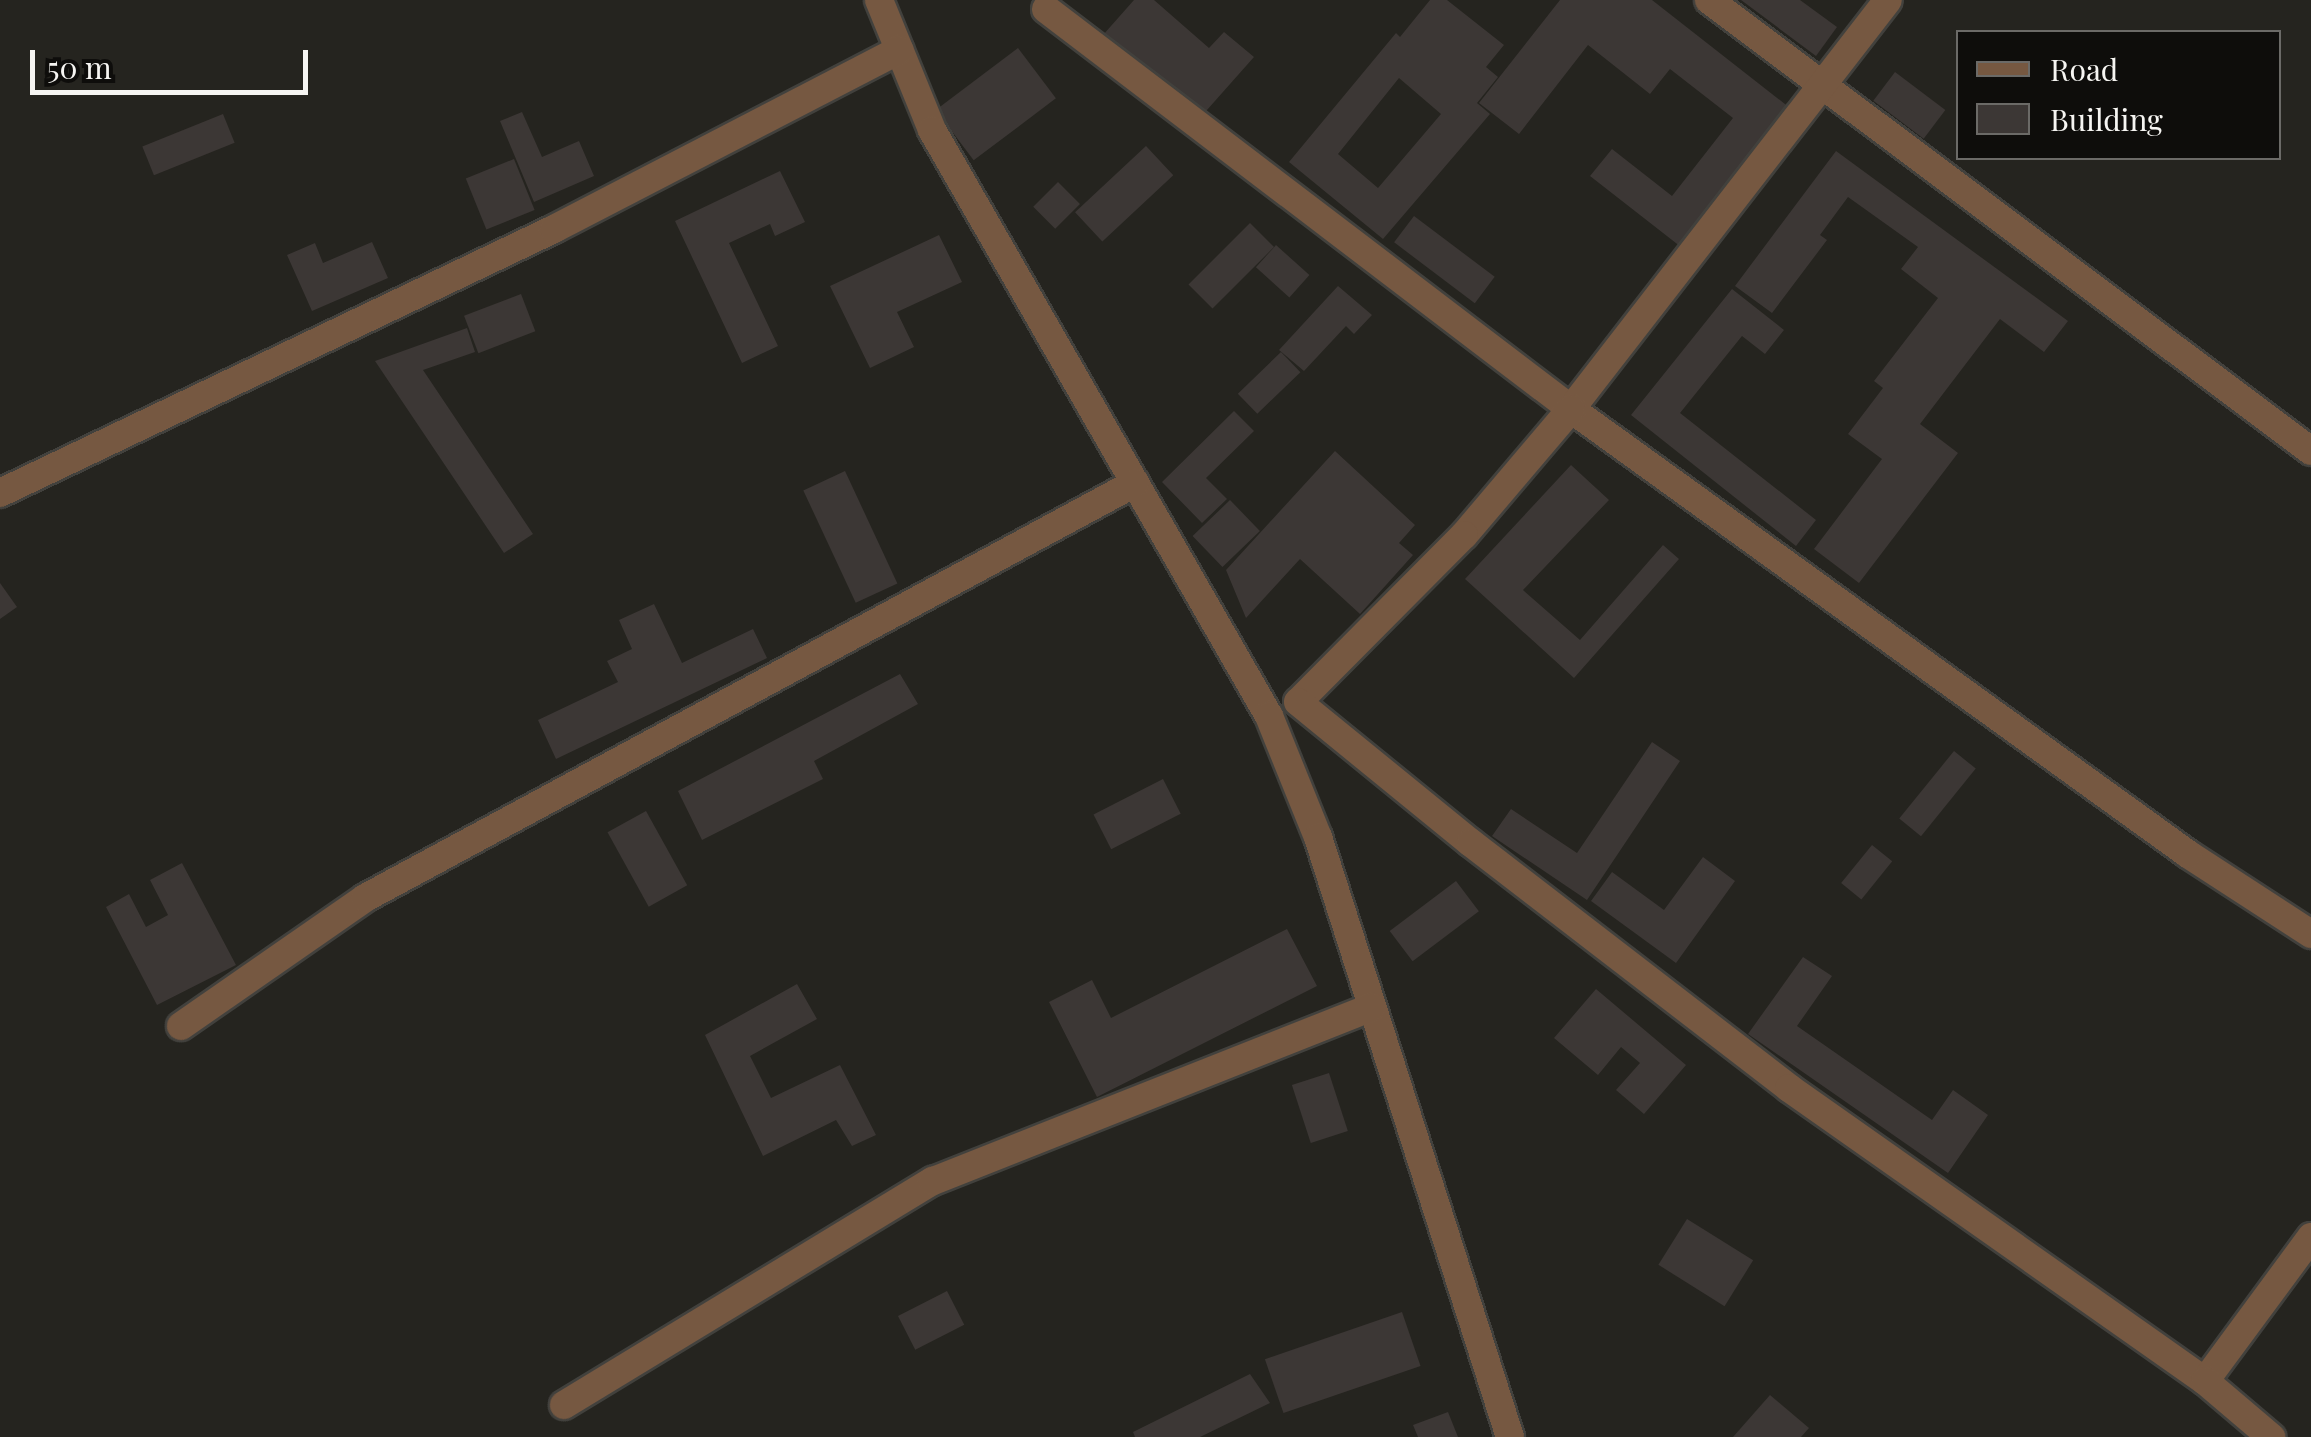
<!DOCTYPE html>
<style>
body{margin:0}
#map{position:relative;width:2311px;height:1437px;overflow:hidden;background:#25241f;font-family:"Playfair Display",serif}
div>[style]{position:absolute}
.building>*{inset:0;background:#3c3735;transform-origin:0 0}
.roads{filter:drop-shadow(2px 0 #42413d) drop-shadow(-2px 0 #42413d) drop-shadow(0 2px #42413d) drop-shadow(0 -2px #42413d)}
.minor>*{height:28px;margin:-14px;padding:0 14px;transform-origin:14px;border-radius:14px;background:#765841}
span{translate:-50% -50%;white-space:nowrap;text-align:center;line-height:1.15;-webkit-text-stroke:10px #0e0d0b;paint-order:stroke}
.legend{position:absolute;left:1956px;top:30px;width:325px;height:130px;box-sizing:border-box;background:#0e0d0b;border:2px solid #6b6a67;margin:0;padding:12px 18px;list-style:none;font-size:30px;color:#f6f5f2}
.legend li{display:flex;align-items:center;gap:20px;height:50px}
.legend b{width:50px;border:2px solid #6b6a67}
.scale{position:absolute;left:30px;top:50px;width:278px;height:45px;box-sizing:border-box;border:5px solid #f6f5f2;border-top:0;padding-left:12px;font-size:30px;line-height:35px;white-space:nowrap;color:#f6f5f2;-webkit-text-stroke:8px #0e0d0b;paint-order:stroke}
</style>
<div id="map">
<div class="building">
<div style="clip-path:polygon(1134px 0,1154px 0,1209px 48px,1224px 32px,1254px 57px,1199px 119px,1103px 35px)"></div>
<div style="clip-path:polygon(evenodd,1430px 0,1447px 0,1504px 45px,1486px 67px,1498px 77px,1477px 103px,1490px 114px,1383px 239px,1289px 162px,1396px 33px,1400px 37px,1430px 0,1399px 78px,1441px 114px,1378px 188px,1338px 154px,1399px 78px)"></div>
<div style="clip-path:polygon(1560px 0,1652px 0,1790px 108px,1681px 247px,1590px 176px,1612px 149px,1672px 196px,1733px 118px,1670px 69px,1650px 94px,1588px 45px,1519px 134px,1479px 103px)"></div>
<div style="clip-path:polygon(1741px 0,1800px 0,1837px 27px,1816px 56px)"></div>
<div style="left:1018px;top:48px;width:63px;height:103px;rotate:53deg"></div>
<div style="left:1895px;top:72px;width:63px;height:36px;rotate:37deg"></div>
<div style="clip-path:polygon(522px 112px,542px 157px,579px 141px,594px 176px,534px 202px,500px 121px)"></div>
<div style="left:223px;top:114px;width:31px;height:87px;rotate:68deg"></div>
<div style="left:1146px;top:146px;width:40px;height:97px;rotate:47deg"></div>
<div style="clip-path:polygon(1836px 151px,2068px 321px,2044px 352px,2000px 319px,1920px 424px,1958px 453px,1859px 583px,1814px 549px,1882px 459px,1848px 434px,1883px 388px,1874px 381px,1938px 298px,1901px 269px,1918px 247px,1848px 197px,1820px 235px,1827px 240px,1772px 313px,1735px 286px)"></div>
<div style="left:514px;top:159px;width:55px;height:52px;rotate:68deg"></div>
<div style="clip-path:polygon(780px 171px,805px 222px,775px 236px,770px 224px,729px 243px,778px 346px,742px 363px,675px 221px)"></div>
<div style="left:1058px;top:182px;width:31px;height:35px;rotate:45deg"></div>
<div style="left:1414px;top:216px;width:101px;height:33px;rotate:37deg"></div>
<div style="left:1250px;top:223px;width:34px;height:87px;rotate:45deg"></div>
<div style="clip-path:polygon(939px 235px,962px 282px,897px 312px,914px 347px,870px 368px,830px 286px)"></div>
<div style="clip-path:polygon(372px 242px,388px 278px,312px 311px,287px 255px,315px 243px,323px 263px)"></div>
<div style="left:1276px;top:245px;width:45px;height:30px;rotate:42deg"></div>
<div style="clip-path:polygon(1338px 286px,1372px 315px,1354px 334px,1346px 326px,1304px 371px,1279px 350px)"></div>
<div style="clip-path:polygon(1732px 289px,1784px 330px,1765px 354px,1742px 336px,1680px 413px,1816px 520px,1796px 546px,1631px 415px)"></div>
<div style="left:521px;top:294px;width:40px;height:61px;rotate:69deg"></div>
<div style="clip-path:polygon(467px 328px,475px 352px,423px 370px,533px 534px,504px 553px,375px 361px)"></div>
<div style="left:1281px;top:352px;width:28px;height:60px;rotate:46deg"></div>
<div style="clip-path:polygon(1234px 411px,1254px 431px,1206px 478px,1227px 499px,1202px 523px,1162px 482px)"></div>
<div style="clip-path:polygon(1335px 451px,1415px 525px,1399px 543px,1413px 555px,1360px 614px,1300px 559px,1246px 618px,1226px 570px)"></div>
<div style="clip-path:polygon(1571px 465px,1609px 500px,1523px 590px,1580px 640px,1663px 545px,1679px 559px,1574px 678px,1465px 579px)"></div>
<div style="left:845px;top:471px;width:124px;height:46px;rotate:65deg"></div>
<div style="left:1230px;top:500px;width:43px;height:52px;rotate:46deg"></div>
<div style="clip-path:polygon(0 583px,17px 607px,0 619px)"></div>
<div style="clip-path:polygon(654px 604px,682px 663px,753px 629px,767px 658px,556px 759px,538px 720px,618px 682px,607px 661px,632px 649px,619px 620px)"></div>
<div style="clip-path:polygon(900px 674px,918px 704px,814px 761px,823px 779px,702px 840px,678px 791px)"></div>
<div style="clip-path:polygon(1652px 742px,1680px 761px,1587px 900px,1492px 836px,1511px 809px,1577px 853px)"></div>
<div style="left:1954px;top:751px;width:28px;height:87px;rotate:39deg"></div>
<div style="left:1163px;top:779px;width:39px;height:78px;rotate:63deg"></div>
<div style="left:646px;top:811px;width:85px;height:44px;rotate:61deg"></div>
<div style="left:1872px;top:845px;width:26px;height:49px;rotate:39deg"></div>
<div style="clip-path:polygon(1703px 857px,1735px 881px,1676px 963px,1591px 901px,1612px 872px,1664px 910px)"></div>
<div style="clip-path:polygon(182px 863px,236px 965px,157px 1005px,106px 907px,129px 894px,146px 927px,168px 915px,150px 880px)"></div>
<div style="left:1456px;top:881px;width:38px;height:83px;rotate:53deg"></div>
<div style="clip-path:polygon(1287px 929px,1317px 986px,1097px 1097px,1049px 1002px,1092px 980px,1111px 1018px)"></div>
<div style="clip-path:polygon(1803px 957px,1832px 976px,1797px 1026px,1932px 1120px,1953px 1090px,1988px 1115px,1948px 1173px,1748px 1034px)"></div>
<div style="clip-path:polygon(797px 984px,817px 1019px,750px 1056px,771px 1098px,840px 1065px,876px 1135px,852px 1146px,836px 1120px,763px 1156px,705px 1035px)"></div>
<div style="clip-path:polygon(1596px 989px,1686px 1065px,1644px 1114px,1616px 1090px,1640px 1063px,1621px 1047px,1598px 1075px,1554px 1038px)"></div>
<div style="left:1329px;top:1073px;width:61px;height:39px;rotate:72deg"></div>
<div style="left:1687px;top:1219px;width:78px;height:54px;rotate:32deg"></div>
<div style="left:947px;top:1291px;width:38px;height:55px;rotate:63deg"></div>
<div style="left:1402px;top:1312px;width:57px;height:145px;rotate:71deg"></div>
<div style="clip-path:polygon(1250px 1374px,1270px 1403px,1200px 1437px,1135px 1437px,1133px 1432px)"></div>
<div style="clip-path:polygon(1770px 1395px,1809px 1428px,1801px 1437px,1733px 1437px)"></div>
<div style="clip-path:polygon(1448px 1412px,1458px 1437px,1418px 1437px,1413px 1425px)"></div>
</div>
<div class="roads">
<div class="minor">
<div style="left:879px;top:0;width:140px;rotate:67.8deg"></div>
<div style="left:932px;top:130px;width:676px;rotate:60.1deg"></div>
<div style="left:1269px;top:716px;width:131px;rotate:68deg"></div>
<div style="left:1318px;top:837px;width:630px;rotate:72.26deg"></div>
<div style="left:1709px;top:0;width:752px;rotate:36.84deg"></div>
<div style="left:1046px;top:9px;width:660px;rotate:37.3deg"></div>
<div style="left:1571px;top:409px;width:517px;rotate:-52.22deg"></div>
<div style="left:0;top:493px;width:614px;rotate:-25.48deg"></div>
<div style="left:554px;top:229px;width:389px;rotate:-27.4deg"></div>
<div style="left:2311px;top:934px;width:147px;rotate:-147deg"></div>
<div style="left:2188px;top:854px;width:761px;rotate:-144.2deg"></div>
<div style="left:1571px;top:409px;width:165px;rotate:130.3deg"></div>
<div style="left:1464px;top:535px;width:235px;rotate:134.8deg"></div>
<div style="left:1298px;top:702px;width:223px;rotate:39.2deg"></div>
<div style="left:1471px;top:843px;width:401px;rotate:37.6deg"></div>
<div style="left:1789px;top:1088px;width:509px;rotate:35.16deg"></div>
<div style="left:2205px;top:1381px;width:179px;rotate:-53.6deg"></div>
<div style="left:181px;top:1026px;width:224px;rotate:-34.8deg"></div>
<div style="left:365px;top:898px;width:875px;rotate:-28.32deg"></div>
<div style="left:2205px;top:1381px;width:87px;rotate:40.3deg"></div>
<div style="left:564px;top:1405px;width:432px;rotate:-31.3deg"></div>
<div style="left:933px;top:1181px;width:472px;rotate:-21.6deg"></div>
</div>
</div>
<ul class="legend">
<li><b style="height:12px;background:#765841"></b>Road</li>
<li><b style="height:28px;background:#3c3735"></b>Building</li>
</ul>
<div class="scale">50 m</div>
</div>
